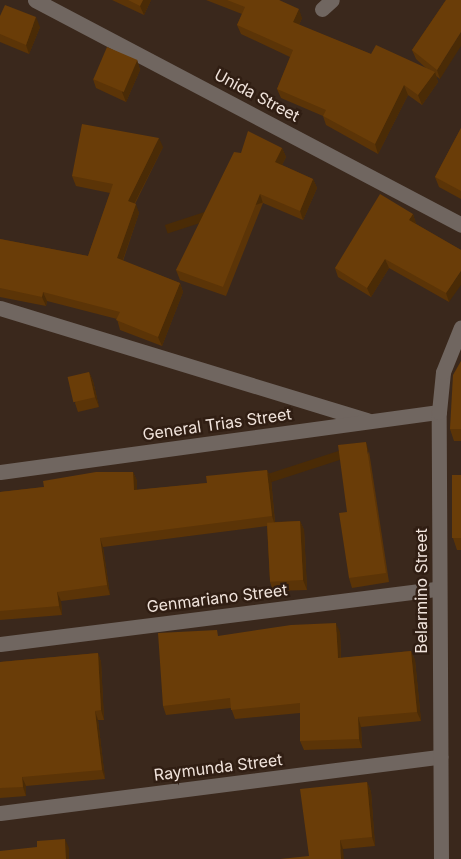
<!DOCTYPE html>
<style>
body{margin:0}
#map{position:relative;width:461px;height:859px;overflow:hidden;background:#3a281c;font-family:Inter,sans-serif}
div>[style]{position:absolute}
.minor>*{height:15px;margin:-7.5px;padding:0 7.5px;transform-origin:7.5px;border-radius:7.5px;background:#706660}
.wall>*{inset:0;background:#5b3407}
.shaded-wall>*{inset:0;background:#4a2b06;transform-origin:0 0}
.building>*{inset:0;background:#6a3d08;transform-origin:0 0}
span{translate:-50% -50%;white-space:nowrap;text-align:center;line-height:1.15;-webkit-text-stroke:5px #301e13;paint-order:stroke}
.street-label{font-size:16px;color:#f1e4dc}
</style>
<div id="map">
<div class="minor">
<div style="left:35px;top:0;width:482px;rotate:27.8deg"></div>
<div style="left:322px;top:9px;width:13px;rotate:-42deg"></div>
<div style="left:0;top:308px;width:384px;rotate:17deg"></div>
<div style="left:0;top:472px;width:443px;rotate:-7.8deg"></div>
<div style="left:0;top:644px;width:441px;rotate:-7.2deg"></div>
<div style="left:0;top:813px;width:444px;rotate:-7.3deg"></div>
<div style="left:441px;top:859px;width:447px;rotate:-90.3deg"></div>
<div style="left:439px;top:412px;width:40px;rotate:-84.3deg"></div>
<div style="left:443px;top:372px;width:48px;rotate:-68.2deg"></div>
</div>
<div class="wall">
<div style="clip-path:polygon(112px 0,151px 0,144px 15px)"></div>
<div style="clip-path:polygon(206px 0,279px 0,302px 18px,299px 25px,371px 54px,427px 69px,416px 59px,412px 50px,446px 0,440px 79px,436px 76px,438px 82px,422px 105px,408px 95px,378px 154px,326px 125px,323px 116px,281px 98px,277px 89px,290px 57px,241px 34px,237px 25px,242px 14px)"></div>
<div style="clip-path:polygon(0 16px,40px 27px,29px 54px,0 42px)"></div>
<div style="clip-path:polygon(137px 60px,140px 70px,126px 102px,96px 88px,93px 79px)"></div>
<div style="clip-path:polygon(461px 128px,461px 199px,439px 187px,435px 177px)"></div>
<div style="clip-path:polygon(163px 147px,135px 204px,139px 213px,123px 261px,180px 283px,183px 292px,162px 346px,120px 330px,117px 319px,47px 301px,46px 306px,0 297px,0 239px,88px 256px,110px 193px,76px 186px,72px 176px)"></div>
<div style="clip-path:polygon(282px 148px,286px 157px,282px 165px,313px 179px,317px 188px,303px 220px,263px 203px,226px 296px,180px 280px,176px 270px,241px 153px)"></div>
<div style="clip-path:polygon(413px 214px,416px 224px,461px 250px,449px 302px,389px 268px,371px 297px,338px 277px,335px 268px)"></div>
<div style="clip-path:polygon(461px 361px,461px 441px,454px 441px,450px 429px)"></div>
<div style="clip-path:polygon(89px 372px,93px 381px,99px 407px,78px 412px,75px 403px)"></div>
<div style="clip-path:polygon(369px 451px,389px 582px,352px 588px,349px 578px,347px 512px)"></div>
<div style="clip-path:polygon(267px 470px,271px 479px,275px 522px,300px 521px,304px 530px,307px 590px,273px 591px,270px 582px,267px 526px,103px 547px,110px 595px,61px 601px,62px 615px,0 620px,0 492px,44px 487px,133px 472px,137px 481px,137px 490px,207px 483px)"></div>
<div style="clip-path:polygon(461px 475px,461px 550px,457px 550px,453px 538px)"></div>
<div style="clip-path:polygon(340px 632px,341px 658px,411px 651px,415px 660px,421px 721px,361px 727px,362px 748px,304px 750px,300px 741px,300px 713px,235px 719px,231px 708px,166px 715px,163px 706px,219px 636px)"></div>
<div style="clip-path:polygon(98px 653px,101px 662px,104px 720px,98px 720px,105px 779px,26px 786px,26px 796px,0 798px,0 662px)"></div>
<div style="clip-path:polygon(367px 782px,371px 792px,375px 846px,343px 849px,309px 856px)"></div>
</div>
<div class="shaded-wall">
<div style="clip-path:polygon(143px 0,151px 0,144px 15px,140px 6px)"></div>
<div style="clip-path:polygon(299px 9px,302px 18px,296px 31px,293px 22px)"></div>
<div style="clip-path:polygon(36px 17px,40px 27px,29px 54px,26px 45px)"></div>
<div style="clip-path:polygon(461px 32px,461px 46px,440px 79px,437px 70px)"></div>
<div style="clip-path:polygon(137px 60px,140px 70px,126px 102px,122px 92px)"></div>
<div style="clip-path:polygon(435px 72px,438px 82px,422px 105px,418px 95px)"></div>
<div style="clip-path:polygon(404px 85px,408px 95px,378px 154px,375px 144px)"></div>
<div style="clip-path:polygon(159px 138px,163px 147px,131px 210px,128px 201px)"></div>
<div style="clip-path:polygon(282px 148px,286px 157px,279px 171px,275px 162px)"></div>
<div style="clip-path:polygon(313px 179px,317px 188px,303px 220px,300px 211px)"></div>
<div style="left:260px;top:194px;width:9px;height:100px;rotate:72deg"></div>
<div style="clip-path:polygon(136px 204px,139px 213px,120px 268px,117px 258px)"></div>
<div style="clip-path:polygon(413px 214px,416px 224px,412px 230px,409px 220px)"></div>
<div style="clip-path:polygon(385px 259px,389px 268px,371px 297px,367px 288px)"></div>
<div style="clip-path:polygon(461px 271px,461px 285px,449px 302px,446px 293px)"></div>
<div style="clip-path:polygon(180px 283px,183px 292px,162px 346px,158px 337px)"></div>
<div style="clip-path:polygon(43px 292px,47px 301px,46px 306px,42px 297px)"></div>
<div style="clip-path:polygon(89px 372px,93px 381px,99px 407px,95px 397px)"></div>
<div style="left:366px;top:442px;width:9px;height:133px;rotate:72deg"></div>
<div style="clip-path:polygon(267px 470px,271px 479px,275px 525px,272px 516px)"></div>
<div style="clip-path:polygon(133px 472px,137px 481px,137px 500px,134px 490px)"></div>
<div style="clip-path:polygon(300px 521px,304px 530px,307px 590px,303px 580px)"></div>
<div style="clip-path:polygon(100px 538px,103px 547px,110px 595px,107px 585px)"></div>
<div style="clip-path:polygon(57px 592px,61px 601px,62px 615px,59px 606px)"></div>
<div style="clip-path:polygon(336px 623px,340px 632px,341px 667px,338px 658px)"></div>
<div style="clip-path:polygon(411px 651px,415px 660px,421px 721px,417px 712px)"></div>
<div style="clip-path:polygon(98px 653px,101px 662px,104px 720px,101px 710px)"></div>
<div style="clip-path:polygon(95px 711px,98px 720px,105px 779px,102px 770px)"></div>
<div style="clip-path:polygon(358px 717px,361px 727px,362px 748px,359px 739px)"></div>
<div style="clip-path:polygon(22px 777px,26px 786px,26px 796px,23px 787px)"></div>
<div style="clip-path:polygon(367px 782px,371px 792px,375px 846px,372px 837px)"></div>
<div style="clip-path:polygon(65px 839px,69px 848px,69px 859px,66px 859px)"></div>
<div style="clip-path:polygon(340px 840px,343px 849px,344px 859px,341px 859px)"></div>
</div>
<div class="building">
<div style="clip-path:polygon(128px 0,143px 0,140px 6px)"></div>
<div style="clip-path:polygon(227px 0,279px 0,299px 9px,293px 22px,371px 54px,376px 45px,435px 72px,418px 95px,404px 85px,375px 144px,323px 116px,326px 110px,277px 89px,293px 50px,237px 25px,245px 7px)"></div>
<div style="clip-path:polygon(446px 0,461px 0,461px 32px,437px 70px,412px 50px)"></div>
<div style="clip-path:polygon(5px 5px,36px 17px,26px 45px,0 34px,0 16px)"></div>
<div style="left:107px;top:47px;width:33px;height:35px;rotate:23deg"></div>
<div style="clip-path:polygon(82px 124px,159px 138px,128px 201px,136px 204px,117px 258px,180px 283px,158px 337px,116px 320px,120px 312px,43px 292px,42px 297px,0 288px,0 239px,88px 256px,113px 184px,72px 176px)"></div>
<div style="clip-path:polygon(461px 128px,461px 191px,435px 177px)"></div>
<div style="clip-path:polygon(248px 131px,282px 148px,275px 162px,313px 179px,300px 211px,260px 194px,223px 287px,176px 270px,234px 152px,241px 153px)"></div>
<div style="clip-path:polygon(380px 194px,413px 214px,409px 220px,461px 250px,461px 271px,446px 293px,385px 259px,367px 288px,335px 268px)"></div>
<div style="clip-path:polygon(461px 361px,461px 429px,450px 429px,453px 375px)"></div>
<div style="left:89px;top:372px;width:26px;height:22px;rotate:77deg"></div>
<div style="clip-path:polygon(366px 442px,386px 573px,349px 578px,339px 513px,347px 512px,338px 445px)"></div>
<div style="clip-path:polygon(267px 470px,272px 516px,100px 538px,107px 585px,57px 592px,59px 606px,0 611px,0 492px,44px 487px,43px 481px,96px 472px,133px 472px,134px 490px,207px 483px,206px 476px)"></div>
<div style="left:452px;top:475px;width:9px;height:63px"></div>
<div style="left:300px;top:521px;width:59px;height:33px;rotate:87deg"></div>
<div style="clip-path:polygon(336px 623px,338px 658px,411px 651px,417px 712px,358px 717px,359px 739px,300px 741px,300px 703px,231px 710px,230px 698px,163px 706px,158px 633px,217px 630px,218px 636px,291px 625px)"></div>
<div style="clip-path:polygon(98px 653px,101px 710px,95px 711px,102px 770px,22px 777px,23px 787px,0 788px,0 662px)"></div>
<div style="clip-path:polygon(367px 782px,372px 837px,340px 840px,341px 859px,280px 859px,309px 856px,300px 789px)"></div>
<div style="clip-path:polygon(65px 839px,66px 859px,0 859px,0 851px,37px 847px,37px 841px)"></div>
</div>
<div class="street-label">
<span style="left:257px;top:95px;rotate:28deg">Unida Street</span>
<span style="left:217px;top:424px;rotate:-8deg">General Trias Street</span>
<span style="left:421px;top:591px;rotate:-90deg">Belarmino Street</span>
<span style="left:217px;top:598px;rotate:-7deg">Genmariano Street</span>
<span style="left:218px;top:767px;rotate:-7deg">Raymunda Street</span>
</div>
</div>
